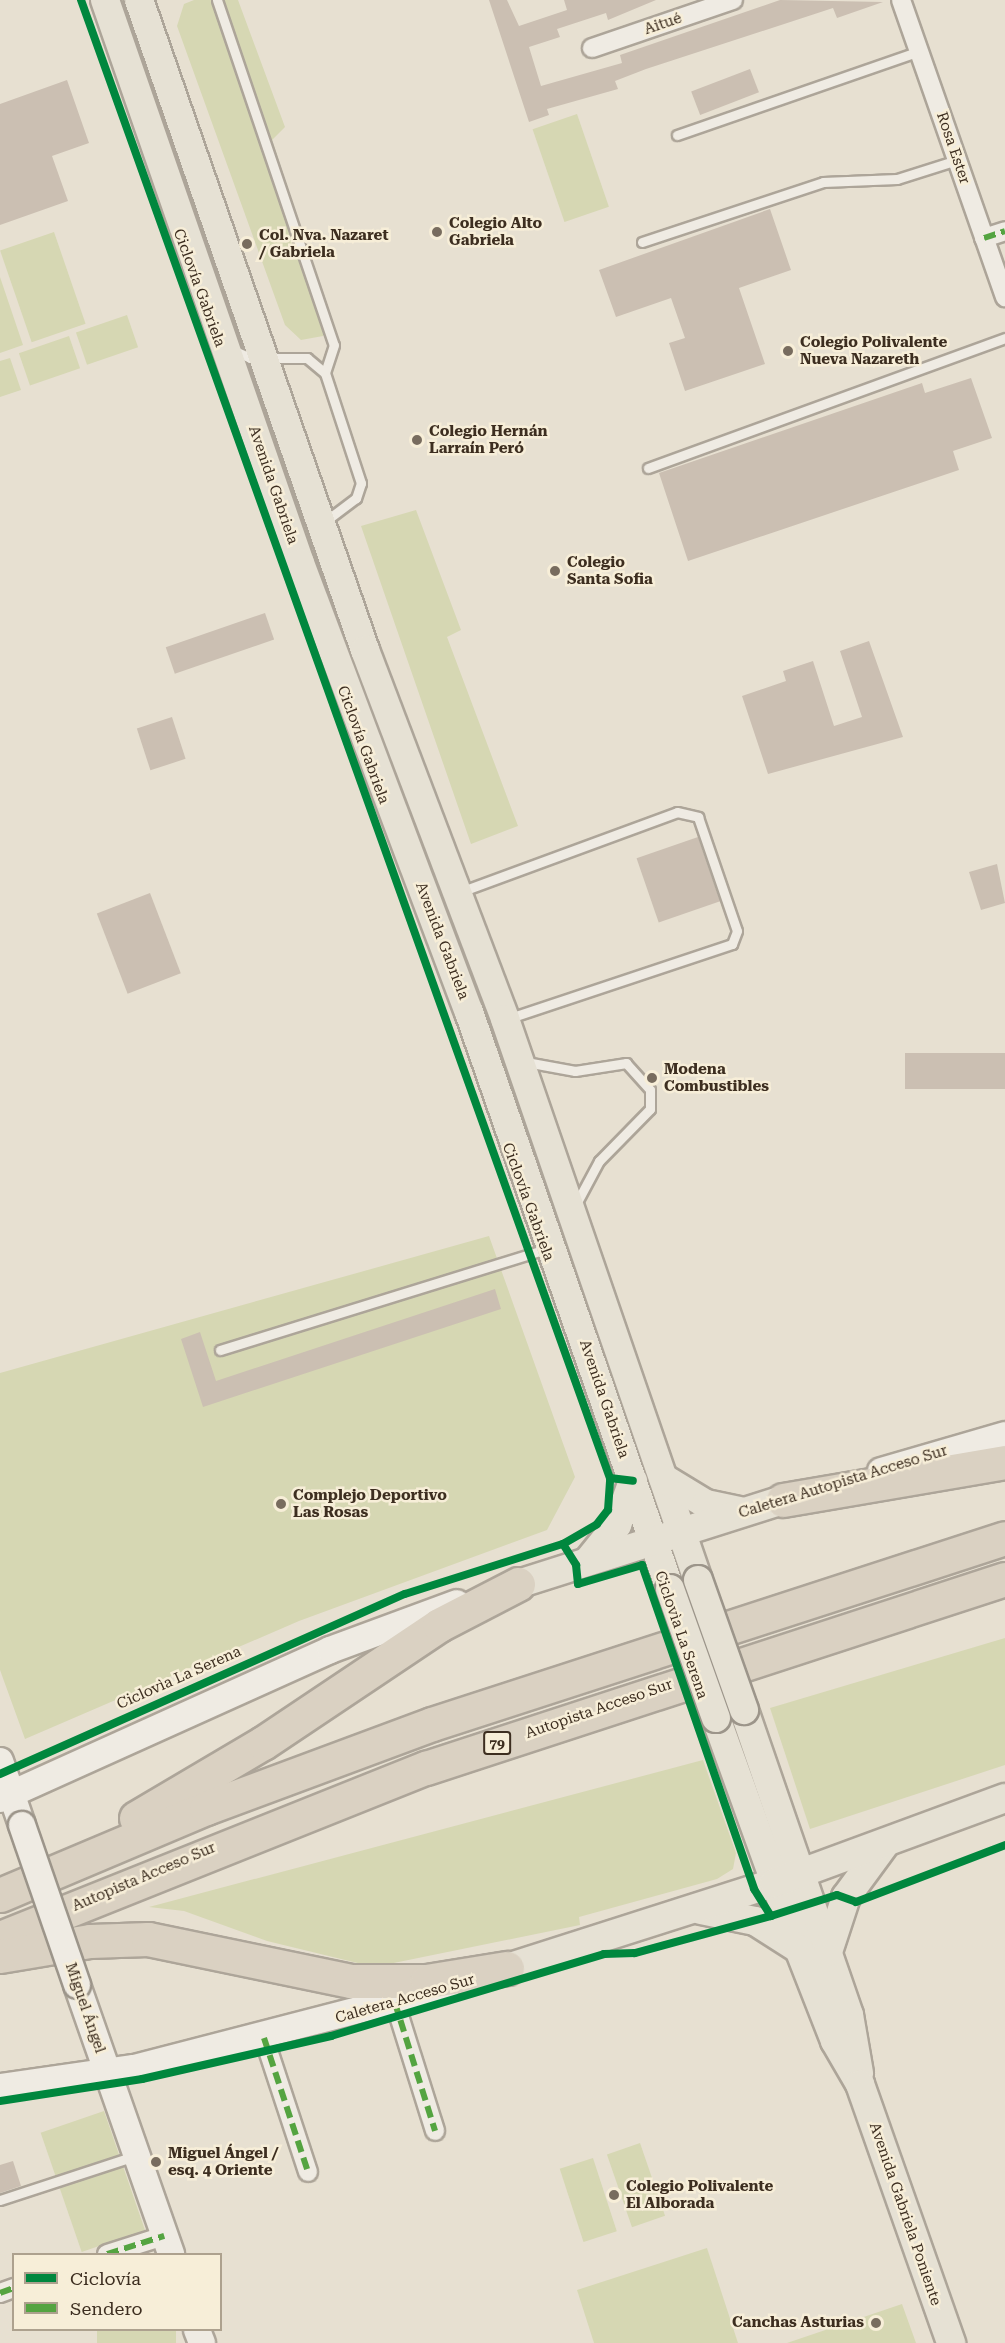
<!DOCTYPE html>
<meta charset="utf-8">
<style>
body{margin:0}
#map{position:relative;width:1005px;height:2343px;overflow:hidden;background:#e7e0d1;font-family:"Roboto Serif",serif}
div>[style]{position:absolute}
.green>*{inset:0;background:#d6d7b3;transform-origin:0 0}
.building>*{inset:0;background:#cbbfb2;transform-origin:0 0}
.roads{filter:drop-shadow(2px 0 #ada599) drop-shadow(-2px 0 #ada599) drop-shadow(0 2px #ada599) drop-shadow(0 -2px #ada599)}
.lane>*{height:9px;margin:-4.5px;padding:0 4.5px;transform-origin:4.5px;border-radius:4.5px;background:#efebe3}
.street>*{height:18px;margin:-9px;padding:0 9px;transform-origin:9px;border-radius:9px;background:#efebe3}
.secondary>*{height:26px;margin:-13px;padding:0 13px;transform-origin:13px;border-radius:13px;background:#efebe3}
.primary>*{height:28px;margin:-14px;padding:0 14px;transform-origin:14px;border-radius:14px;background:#e6e1d4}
.highway>*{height:33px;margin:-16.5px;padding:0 16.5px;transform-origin:16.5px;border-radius:16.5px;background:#dad1c2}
.bridges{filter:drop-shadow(2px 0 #9c958a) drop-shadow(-2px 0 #9c958a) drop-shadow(0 2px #9c958a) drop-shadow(0 -2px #9c958a)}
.secondary-bridge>*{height:26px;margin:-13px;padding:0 13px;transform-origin:13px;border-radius:13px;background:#efebe3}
.primary-bridge>*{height:28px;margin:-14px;padding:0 14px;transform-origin:14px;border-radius:14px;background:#e6e1d4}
.quiet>*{height:6px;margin-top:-3px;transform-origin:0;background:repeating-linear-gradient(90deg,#54a441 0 12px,transparent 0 18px)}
.cycleway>*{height:8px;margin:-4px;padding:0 4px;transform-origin:4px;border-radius:4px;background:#00873e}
.dots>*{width:16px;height:16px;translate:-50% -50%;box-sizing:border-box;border:3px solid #f7eed8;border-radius:50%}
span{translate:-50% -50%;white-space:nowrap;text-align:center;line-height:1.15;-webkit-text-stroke:5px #f7eed8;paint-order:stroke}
.shield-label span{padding:2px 4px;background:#f7eed8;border:2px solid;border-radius:4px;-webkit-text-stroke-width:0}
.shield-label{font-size:14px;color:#3d2e20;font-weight:700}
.street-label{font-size:15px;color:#3d2e20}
.poi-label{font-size:15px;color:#3d2e20;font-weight:700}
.left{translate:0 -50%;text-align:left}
.right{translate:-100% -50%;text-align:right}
.legend{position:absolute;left:12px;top:2253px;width:210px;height:78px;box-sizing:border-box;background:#f7eed8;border:2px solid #ada18e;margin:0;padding:8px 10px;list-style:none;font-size:18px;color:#3d2e20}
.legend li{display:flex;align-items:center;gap:12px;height:30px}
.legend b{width:30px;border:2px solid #ada18e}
</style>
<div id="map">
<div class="green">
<div style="clip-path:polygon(194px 0,238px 0,285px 127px,272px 140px,333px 325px,323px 336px,301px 340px,285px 325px,177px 26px,184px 4px)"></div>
<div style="left:577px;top:114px;width:98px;height:47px;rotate:71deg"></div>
<div style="left:54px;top:232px;width:97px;height:57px;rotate:71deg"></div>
<div style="clip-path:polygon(0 277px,23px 345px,0 353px)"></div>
<div style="left:127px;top:315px;width:34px;height:54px;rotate:71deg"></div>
<div style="left:69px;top:336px;width:34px;height:53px;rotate:71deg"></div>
<div style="clip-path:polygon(10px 358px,21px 390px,0 397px,0 361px)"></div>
<div style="clip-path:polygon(416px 510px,461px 630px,447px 637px,518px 826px,471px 844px,361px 526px)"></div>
<div style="clip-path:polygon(489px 1236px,575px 1477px,547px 1530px,299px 1621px,25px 1739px,0 1670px,0 1373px)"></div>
<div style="clip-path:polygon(1005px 1638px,1005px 1765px,810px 1829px,770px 1708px)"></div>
<div style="clip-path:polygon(703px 1760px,736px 1853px,733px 1869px,717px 1879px,579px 1917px,580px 1925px,374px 1967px,267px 1941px,184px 1911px,149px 1907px)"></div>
<div style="left:104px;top:2111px;width:126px;height:67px;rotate:71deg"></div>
<div style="left:640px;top:2143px;width:77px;height:35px;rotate:71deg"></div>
<div style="left:593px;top:2158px;width:77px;height:35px;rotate:72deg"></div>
<div style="clip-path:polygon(707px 2248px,738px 2343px,594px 2343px,577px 2290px)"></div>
<div style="clip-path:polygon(902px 2304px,916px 2343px,787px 2343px)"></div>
<div style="left:97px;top:2330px;width:79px;height:14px"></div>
</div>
<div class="building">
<div style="clip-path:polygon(489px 0,507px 0,519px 26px,567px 10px,564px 0,656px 0,608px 20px,606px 13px,557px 29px,560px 37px,529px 47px,541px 86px,622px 63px,620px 55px,780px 0,883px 2px,837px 18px,833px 8px,646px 69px,615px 81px,618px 89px,547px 109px,549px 115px,529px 122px)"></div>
<div style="left:750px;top:69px;width:25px;height:63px;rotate:69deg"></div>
<div style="clip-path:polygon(67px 80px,89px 143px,52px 156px,68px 201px,0 225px,0 104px)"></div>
<div style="clip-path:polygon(770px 209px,791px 270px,739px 288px,765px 364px,685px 391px,669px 343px,685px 338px,671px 298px,616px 317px,599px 270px)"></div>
<div style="clip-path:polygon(971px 378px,992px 438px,953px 451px,959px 470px,688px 561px,659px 473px,922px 383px,925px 393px)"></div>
<div style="left:265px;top:613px;width:28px;height:105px;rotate:71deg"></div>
<div style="clip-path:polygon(869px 641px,903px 737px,768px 774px,742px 696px,786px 681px,783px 671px,813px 661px,834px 726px,862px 717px,840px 651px)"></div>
<div style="left:172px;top:717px;width:44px;height:37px;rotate:72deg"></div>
<div style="left:698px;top:837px;width:68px;height:65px;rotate:71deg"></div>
<div style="clip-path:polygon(997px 864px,1005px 903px,981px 910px,969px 872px)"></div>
<div style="left:150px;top:893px;width:86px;height:57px;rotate:69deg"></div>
<div style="left:1005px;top:1053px;width:36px;height:100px;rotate:90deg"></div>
<div style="clip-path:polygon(495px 1289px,501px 1309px,203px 1407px,181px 1339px,200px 1332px,216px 1381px)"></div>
<div style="clip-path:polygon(13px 2161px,21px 2186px,0 2193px,0 2165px)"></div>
</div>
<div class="roads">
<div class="lane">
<div style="left:217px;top:0;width:364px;rotate:71.3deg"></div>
<div style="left:334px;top:345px;width:29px;rotate:108deg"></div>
<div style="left:677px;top:135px;width:256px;rotate:-19.1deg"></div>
<div style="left:642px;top:242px;width:191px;rotate:-18.3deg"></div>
<div style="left:823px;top:182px;width:74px;rotate:-2.3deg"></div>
<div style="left:897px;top:179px;width:63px;rotate:-17.6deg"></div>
<div style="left:233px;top:350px;width:19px;rotate:25deg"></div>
<div style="left:250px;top:358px;width:57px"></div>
<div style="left:307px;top:358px;width:23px;rotate:40deg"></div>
<div style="left:325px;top:373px;width:116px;rotate:71.9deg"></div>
<div style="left:361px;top:483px;width:16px;rotate:108deg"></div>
<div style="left:356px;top:498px;width:39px;rotate:143deg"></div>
<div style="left:648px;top:468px;width:380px;rotate:-20deg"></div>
<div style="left:460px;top:892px;width:231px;rotate:-20.2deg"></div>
<div style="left:677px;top:812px;width:22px;rotate:13deg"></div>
<div style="left:698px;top:817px;width:120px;rotate:71.1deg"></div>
<div style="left:737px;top:931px;width:14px;rotate:111deg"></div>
<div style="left:732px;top:944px;width:235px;rotate:161.6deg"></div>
<div style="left:526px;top:1062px;width:50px;rotate:10.4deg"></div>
<div style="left:575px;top:1071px;width:52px;rotate:-8.9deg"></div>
<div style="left:626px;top:1063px;width:36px;rotate:48deg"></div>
<div style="left:650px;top:1090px;width:19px;rotate:90deg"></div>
<div style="left:650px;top:1109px;width:73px;rotate:134.4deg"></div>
<div style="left:599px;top:1161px;width:49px;rotate:118.1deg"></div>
<div style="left:220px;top:1350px;width:342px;rotate:-17.2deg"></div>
<div style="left:0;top:2200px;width:142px;rotate:-18.1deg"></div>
</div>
<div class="street">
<div style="left:901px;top:0;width:315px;rotate:70.7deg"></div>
<div style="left:592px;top:48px;width:149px;rotate:-18.8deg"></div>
<div style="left:984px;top:238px;width:22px;rotate:-18deg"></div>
<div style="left:395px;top:2003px;width:134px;rotate:72.6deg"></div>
<div style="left:264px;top:2038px;width:141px;rotate:71.8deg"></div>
<div style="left:107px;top:2254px;width:60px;rotate:-17.5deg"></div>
<div style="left:0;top:2293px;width:15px;rotate:-20deg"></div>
</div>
<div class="secondary">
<div style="left:881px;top:1471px;width:129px;rotate:-16.2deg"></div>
<div style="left:0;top:1761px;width:68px;rotate:71deg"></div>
<div style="left:0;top:1799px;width:362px;rotate:-24.3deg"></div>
<div style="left:330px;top:1650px;width:135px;rotate:-20.3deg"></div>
<div style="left:77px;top:1985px;width:285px;rotate:70.7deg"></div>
<div style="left:0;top:2087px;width:135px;rotate:-8.1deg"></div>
<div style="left:134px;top:2068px;width:323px;rotate:-14.5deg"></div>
<div style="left:197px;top:2330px;width:14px;rotate:69deg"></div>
</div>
<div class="primary">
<div style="left:105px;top:0;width:596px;rotate:70.9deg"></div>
<div style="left:300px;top:563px;width:480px;rotate:69.4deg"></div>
<div style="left:469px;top:1012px;width:611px;rotate:70.79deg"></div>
<div style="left:139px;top:0;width:688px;rotate:70.83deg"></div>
<div style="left:365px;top:650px;width:395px;rotate:69.2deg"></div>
<div style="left:505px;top:1019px;width:593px;rotate:71.02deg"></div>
<div style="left:663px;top:1478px;width:50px;rotate:31.2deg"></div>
<div style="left:706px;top:1504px;width:34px;rotate:12deg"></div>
<div style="left:588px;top:1561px;width:46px;rotate:-51.1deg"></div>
<div style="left:617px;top:1525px;width:47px;rotate:-70deg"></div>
<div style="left:518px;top:1584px;width:278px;rotate:-17.6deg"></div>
<div style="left:744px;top:1710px;width:323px;rotate:71deg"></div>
<div style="left:849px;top:2015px;width:59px;rotate:80.2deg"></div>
<div style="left:716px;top:1718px;width:245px;rotate:70.2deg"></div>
<div style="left:799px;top:1949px;width:99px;rotate:68.6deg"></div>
<div style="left:835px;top:2041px;width:50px;rotate:59.8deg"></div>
<div style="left:860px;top:2084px;width:275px;rotate:70.6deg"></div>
<div style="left:701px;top:1910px;width:55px;rotate:11.5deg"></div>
<div style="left:755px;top:1921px;width:52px;rotate:32.5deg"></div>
<div style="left:828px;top:1952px;width:58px;rotate:-71.9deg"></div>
<div style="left:846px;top:1897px;width:66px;rotate:-53.7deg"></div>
<div style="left:507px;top:1968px;width:280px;rotate:-17.7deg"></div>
<div style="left:774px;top:1883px;width:246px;rotate:-20.2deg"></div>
</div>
<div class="highway">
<div style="left:783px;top:1500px;width:225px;rotate:-9.7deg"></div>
<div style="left:136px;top:1818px;width:147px;rotate:-30.6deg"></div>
<div style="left:263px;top:1743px;width:212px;rotate:-33.8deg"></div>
<div style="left:439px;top:1625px;width:89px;rotate:-27.4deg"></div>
<div style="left:0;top:1895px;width:224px;rotate:-22.9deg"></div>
<div style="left:206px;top:1808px;width:241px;rotate:-20.4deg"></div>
<div style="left:432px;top:1724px;width:602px;rotate:-17.98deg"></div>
<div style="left:0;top:1938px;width:459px;rotate:-21.8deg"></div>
<div style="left:426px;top:1768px;width:609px;rotate:-18.08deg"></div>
<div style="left:0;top:1956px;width:91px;rotate:-9.5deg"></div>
<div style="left:90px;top:1941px;width:58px;rotate:-2deg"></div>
<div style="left:148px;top:1939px;width:207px;rotate:11.7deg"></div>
<div style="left:351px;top:1981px;width:76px"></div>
<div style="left:427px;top:1981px;width:81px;rotate:-9.2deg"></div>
</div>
</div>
<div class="bridges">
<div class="secondary-bridge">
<div style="left:22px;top:1825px;width:169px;rotate:71deg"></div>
</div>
<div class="primary-bridge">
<div style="left:698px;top:1580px;width:138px;rotate:70.5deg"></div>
<div style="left:670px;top:1589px;width:137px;rotate:70.4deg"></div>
</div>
</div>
<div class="quiet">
<div style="left:984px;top:238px;width:22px;rotate:-18deg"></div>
<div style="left:395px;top:2003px;width:134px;rotate:72.6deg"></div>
<div style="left:264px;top:2038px;width:141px;rotate:71.8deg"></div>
<div style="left:107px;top:2254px;width:60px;rotate:-17.5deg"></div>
<div style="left:0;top:2293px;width:15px;rotate:-20deg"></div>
</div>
<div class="cycleway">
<div style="left:81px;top:0;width:1570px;rotate:70.31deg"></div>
<div style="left:610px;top:1478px;width:23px;rotate:7deg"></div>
<div style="left:563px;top:1544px;width:39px;rotate:-30deg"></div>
<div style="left:597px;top:1524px;width:18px;rotate:-52deg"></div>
<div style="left:608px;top:1510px;width:32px;rotate:-86deg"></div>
<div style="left:0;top:1774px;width:443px;rotate:-24deg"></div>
<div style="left:405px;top:1594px;width:166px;rotate:-17.6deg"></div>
<div style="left:563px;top:1544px;width:25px;rotate:58deg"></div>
<div style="left:576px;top:1565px;width:19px;rotate:84deg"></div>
<div style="left:578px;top:1584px;width:67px;rotate:-16.5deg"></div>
<div style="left:642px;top:1565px;width:343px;rotate:70.9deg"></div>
<div style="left:754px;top:1889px;width:32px;rotate:58deg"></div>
<div style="left:771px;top:1916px;width:69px;rotate:-17.7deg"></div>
<div style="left:837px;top:1895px;width:20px;rotate:20deg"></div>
<div style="left:856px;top:1902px;width:160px;rotate:-20.9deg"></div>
<div style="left:0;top:2101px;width:144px;rotate:-8.8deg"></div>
<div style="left:142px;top:2079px;width:194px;rotate:-12.8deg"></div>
<div style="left:331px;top:2036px;width:285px;rotate:-16.7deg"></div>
<div style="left:604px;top:1954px;width:31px;rotate:-2deg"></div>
<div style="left:635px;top:1953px;width:141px;rotate:-15.2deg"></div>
</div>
<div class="dots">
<div style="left:437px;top:232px;background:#786c5e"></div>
<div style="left:247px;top:244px;background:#786c5e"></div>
<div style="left:788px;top:351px;background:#786c5e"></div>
<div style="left:417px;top:440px;background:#786c5e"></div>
<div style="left:555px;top:571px;background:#786c5e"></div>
<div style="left:652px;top:1078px;background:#786c5e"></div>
<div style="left:281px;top:1504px;background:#786c5e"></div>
<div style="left:156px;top:2162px;background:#786c5e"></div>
<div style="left:614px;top:2195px;background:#786c5e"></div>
<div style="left:876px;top:2323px;background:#786c5e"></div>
</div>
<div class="shield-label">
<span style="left:497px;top:1743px">79</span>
</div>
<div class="street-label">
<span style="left:663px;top:24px;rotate:-19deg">Aitué</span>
<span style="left:953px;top:148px;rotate:71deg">Rosa Ester</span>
<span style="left:199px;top:288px;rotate:70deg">Ciclovía Gabriela</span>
<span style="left:273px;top:485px;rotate:71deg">Avenida Gabriela</span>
<span style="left:363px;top:745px;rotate:70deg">Ciclovía Gabriela</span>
<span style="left:442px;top:941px;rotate:69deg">Avenida Gabriela</span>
<span style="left:528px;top:1202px;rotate:70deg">Ciclovía Gabriela</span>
<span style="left:604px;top:1399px;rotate:71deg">Avenida Gabriela</span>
<span style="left:843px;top:1482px;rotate:-17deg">Caletera Autopista Acceso Sur</span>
<span style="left:681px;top:1635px;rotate:71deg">Ciclovìa La Serena</span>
<span style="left:179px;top:1678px;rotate:-24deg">Ciclovìa La Serena</span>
<span style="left:599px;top:1709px;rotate:-19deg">Autopista Acceso Sur</span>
<span style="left:144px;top:1877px;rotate:-23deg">Autopista Acceso Sur</span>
<span style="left:405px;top:1999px;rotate:-16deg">Caletera Acceso Sur</span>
<span style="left:85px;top:2008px;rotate:71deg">Miguel Ángel</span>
<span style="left:905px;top:2214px;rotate:71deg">Avenida Gabriela Poniente</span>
</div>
<div class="poi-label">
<span class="left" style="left:449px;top:232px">Colegio Alto<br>Gabriela</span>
<span class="left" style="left:259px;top:244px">Col. Nva. Nazaret<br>/ Gabriela</span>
<span class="left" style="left:800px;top:351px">Colegio Polivalente<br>Nueva Nazareth</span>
<span class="left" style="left:429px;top:440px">Colegio Hernán<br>Larraín Peró</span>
<span class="left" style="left:567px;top:571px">Colegio<br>Santa Sofia</span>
<span class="left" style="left:664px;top:1078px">Modena<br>Combustibles</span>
<span class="left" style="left:293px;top:1504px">Complejo Deportivo<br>Las Rosas</span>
<span class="left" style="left:168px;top:2162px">Miguel Ángel /<br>esq. 4 Oriente</span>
<span class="left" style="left:626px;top:2195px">Colegio Polivalente<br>El Alborada</span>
<span class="right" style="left:864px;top:2323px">Canchas Asturias</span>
</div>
<ul class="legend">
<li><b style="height:8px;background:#00873e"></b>Ciclovía</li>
<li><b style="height:8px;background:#54a441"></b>Sendero</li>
</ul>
</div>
